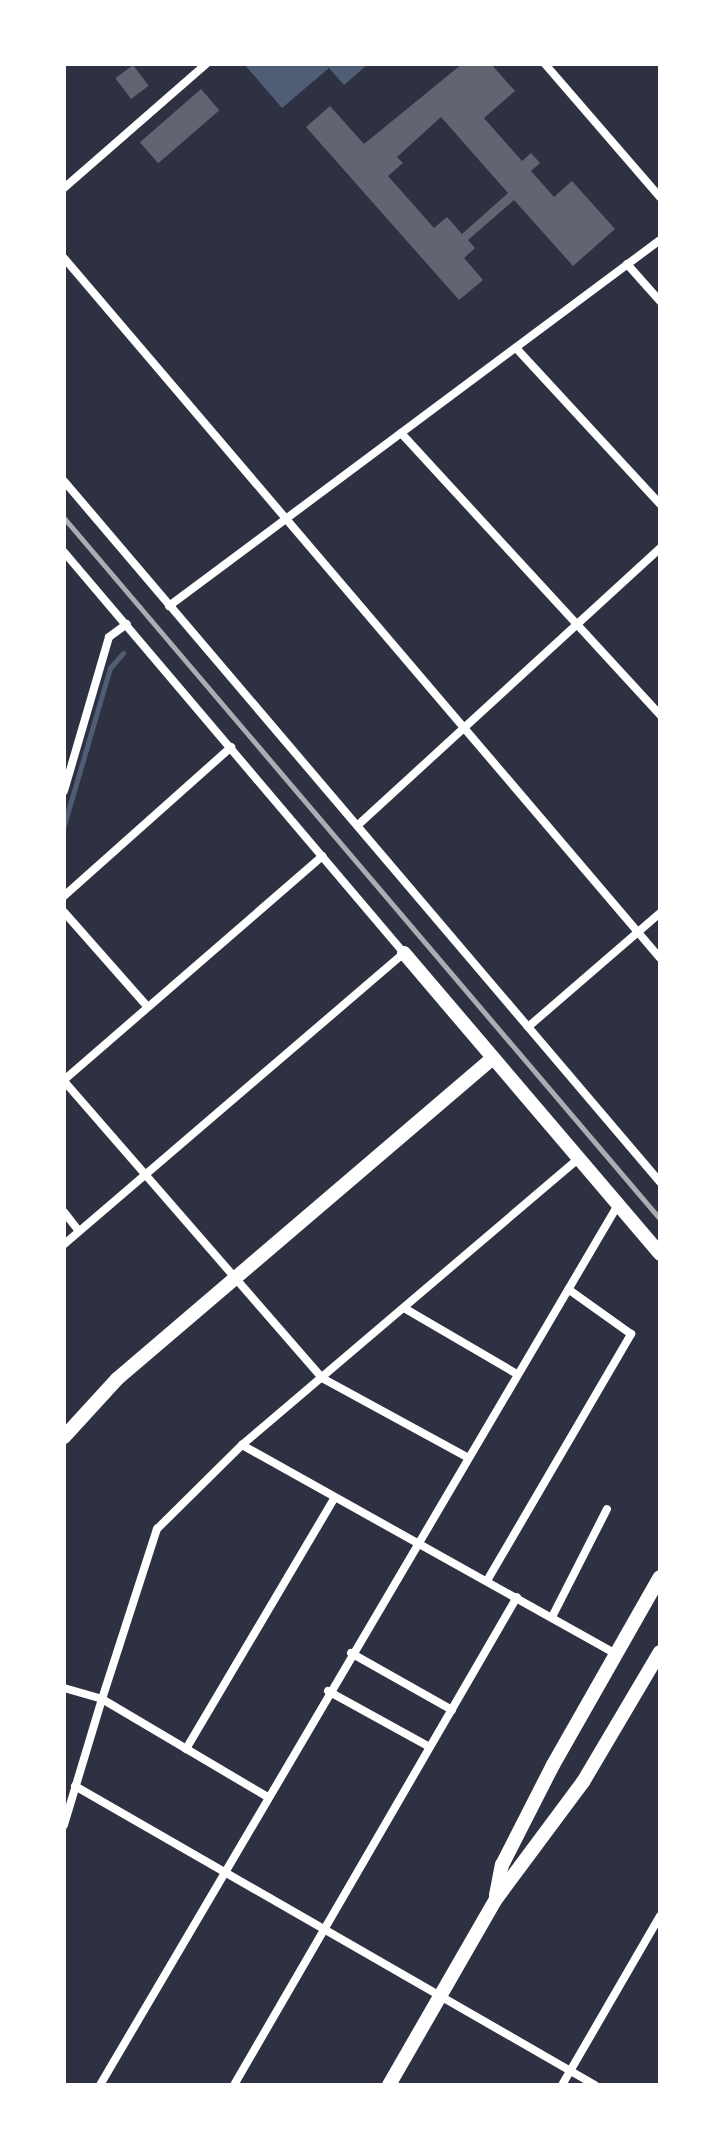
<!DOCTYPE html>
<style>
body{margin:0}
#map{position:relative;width:724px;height:2149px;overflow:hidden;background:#2d3142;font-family:"DM Sans",sans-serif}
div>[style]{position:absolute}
.water>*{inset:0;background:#4f5d75}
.stream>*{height:5px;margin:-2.5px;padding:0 2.5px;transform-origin:2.5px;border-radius:2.5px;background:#4f5d75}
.building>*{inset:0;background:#626471;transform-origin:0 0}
.minor>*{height:8px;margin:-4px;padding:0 4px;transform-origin:4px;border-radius:4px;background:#fff}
.tertiary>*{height:14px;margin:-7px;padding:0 7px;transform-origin:7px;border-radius:7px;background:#fff}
.rail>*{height:5px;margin:-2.5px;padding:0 2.5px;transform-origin:2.5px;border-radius:2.5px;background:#abadb3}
span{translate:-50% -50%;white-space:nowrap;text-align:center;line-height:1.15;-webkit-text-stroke:8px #fff;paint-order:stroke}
.frame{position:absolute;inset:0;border:66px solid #fff;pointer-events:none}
</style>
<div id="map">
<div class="water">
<div style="clip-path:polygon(244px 64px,368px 64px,344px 85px,329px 68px,282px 108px)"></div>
</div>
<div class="stream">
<div style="left:64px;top:825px;width:164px;rotate:-73.7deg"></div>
<div style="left:110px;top:668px;width:20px;rotate:-49deg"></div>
</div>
<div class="building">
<div style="clip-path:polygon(evenodd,462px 64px,491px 64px,515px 91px,484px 118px,522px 161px,531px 153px,540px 163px,531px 171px,554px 197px,572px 181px,615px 229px,573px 266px,514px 200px,468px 240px,475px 248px,464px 258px,483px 280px,459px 300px,306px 127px,330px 106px,364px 144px,462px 64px,441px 117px,508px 193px,462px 234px,447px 217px,434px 228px,388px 176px,403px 163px,397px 157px,441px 117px)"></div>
<div style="left:133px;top:65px;width:26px;height:22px;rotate:53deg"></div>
<div style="left:201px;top:89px;width:28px;height:81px;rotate:49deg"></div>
</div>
<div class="minor">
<div style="left:545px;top:64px;width:176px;rotate:49.2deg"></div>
<div style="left:64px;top:188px;width:189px;rotate:-41.1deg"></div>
<div style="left:64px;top:258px;width:919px;rotate:49.59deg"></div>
<div style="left:627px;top:264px;width:50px;rotate:48.3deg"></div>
<div style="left:516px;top:348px;width:212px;rotate:47.3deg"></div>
<div style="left:401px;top:433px;width:383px;rotate:47.4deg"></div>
<div style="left:64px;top:481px;width:920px;rotate:49.63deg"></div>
<div style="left:64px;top:552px;width:526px;rotate:49.71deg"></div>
<div style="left:404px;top:953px;width:448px;rotate:139.4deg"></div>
<div style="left:169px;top:606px;width:612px;rotate:-36.7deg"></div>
<div style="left:64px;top:791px;width:160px;rotate:-73.7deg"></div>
<div style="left:109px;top:637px;width:22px;rotate:-36deg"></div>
<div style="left:358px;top:825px;width:410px;rotate:-42.5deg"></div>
<div style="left:64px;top:896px;width:224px;rotate:-41.7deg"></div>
<div style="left:64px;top:912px;width:125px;rotate:48.6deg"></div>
<div style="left:528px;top:1027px;width:174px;rotate:-40.8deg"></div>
<div style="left:64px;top:1080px;width:342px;rotate:-40.9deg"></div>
<div style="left:64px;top:1081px;width:393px;rotate:49deg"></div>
<div style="left:322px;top:1378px;width:165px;rotate:28.6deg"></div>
<div style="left:64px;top:1212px;width:24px;rotate:52deg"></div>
<div style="left:404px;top:1308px;width:131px;rotate:30.3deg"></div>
<div style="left:242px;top:1445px;width:428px;rotate:29.2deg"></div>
<div style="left:488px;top:1579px;width:284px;rotate:-59.7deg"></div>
<div style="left:631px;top:1334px;width:77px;rotate:-144.5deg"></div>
<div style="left:552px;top:1617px;width:121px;rotate:-63deg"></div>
<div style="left:351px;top:1653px;width:116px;rotate:29.4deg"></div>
<div style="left:64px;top:1688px;width:40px;rotate:16deg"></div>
<div style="left:102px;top:1699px;width:132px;rotate:106.8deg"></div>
<div style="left:328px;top:1691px;width:116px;rotate:28.8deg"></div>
<div style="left:186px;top:1749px;width:291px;rotate:-59.4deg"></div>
<div style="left:75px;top:1786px;width:600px;rotate:29.9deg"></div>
<div style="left:266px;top:1796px;width:191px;rotate:-149.4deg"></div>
<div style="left:102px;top:1699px;width:179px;rotate:-72.1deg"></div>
<div style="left:157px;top:1529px;width:120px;rotate:-44.7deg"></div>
<div style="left:242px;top:1445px;width:443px;rotate:-40.4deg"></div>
<div style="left:100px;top:2085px;width:1021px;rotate:-59.52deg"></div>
<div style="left:234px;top:2085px;width:564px;rotate:-59.89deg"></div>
<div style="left:562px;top:2085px;width:195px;rotate:-59.9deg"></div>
</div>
<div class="tertiary">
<div style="left:404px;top:953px;width:395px;rotate:49.6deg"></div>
<div style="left:64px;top:1437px;width:79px;rotate:-47.6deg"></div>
<div style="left:117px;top:1379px;width:494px;rotate:-40.5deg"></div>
<div style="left:496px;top:1895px;width:31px;rotate:-79deg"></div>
<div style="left:502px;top:1865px;width:112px;rotate:-63deg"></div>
<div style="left:553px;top:1765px;width:216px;rotate:-60.4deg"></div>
<div style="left:389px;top:2085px;width:215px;rotate:-60.1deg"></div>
<div style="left:496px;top:1899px;width:146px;rotate:-53.4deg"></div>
<div style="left:583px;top:1782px;width:151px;rotate:-59.4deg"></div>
</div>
<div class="rail">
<div style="left:64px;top:518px;width:920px;rotate:49.63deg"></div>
</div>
<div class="frame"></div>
</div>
